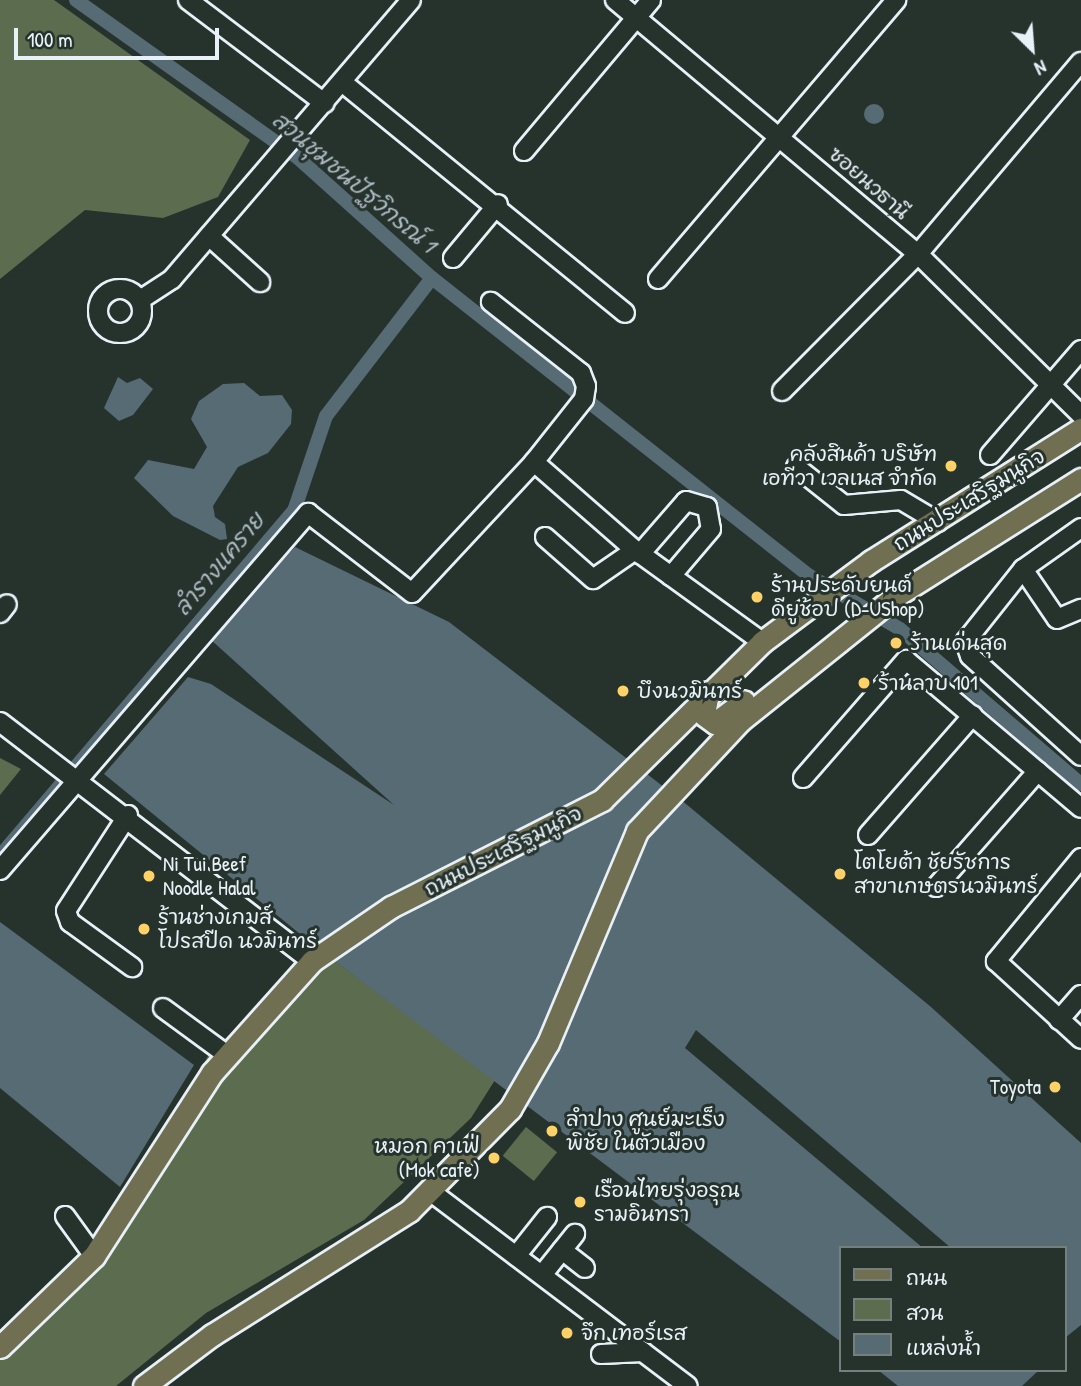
<!DOCTYPE html>
<meta charset="utf-8">
<style>
body{margin:0}
#map{position:relative;width:1081px;height:1386px;overflow:hidden;background:#26332d;font-family:"Patrick Hand","Playpen Sans Thai",sans-serif}
div>[style]{position:absolute}
.green>*{inset:0;background:#5c6d4f;transform-origin:0 0}
.water>*{inset:0;background:#566b74}
.round{border-radius:50%}
.canal>*{height:14px;margin:-7px;padding:0 7px;transform-origin:7px;border-radius:7px;background:#566b74}
.roads{filter:drop-shadow(2px 0 #e8f1f8) drop-shadow(-2px 0 #e8f1f8) drop-shadow(0 2px #e8f1f8) drop-shadow(0 -2px #e8f1f8)}
.minor>*{height:18px;margin:-9px;padding:0 9px;transform-origin:9px;border-radius:9px;background:#26332d}
.minor>.ring{margin:-9px;padding:0;box-sizing:content-box;background:none;border:18px solid #26332d;border-radius:50%}
.major>*{height:21px;margin:-10.5px;padding:0 10.5px;transform-origin:10.5px;border-radius:10.5px;background:#706f52}
.dots>*{width:19px;height:19px;translate:-50% -50%;box-sizing:border-box;border:4px solid #26332d;border-radius:50%}
span{translate:-50% -50%;white-space:nowrap;text-align:center;line-height:1.15;-webkit-text-stroke:6px #26332d;paint-order:stroke}
.street-label{font-size:21px;color:#e8f1f8}
.poi-label{font-size:21px;color:#e8f1f8}
.right{translate:-100% -50%;text-align:right}
.left{translate:0 -50%;text-align:left}
.water-label{font-size:23px;color:#aebbc3;font-style:italic}
.legend{position:absolute;left:839px;top:1246px;width:228px;height:126px;box-sizing:border-box;background:#26332d;border:2px solid #747f7e;margin:0;padding:9px 12px;list-style:none;font-size:21px;color:#e8f1f8}
.legend li{display:flex;align-items:center;gap:14px;height:35px}
.legend b{width:35px;border:2px solid #747f7e}
.north{position:absolute;left:997px;top:14px;width:70px;height:70px;-webkit-text-stroke:5px #26332d;paint-order:stroke;rotate:155deg;font-size:19px;font-weight:700;line-height:28px;text-align:center;color:#e8f1f8}
.north::after{content:'';display:block;margin:auto;width:24px;height:32px;background:#e8f1f8;clip-path:polygon(50% 0,100% 100%,50% 72%,0 100%)}
.scale{position:absolute;left:14px;top:28px;width:205px;height:32px;box-sizing:border-box;border:4px solid #e8f1f8;border-top:0;padding-left:9px;font-size:21px;line-height:24px;white-space:nowrap;color:#e8f1f8;-webkit-text-stroke:5px #26332d;paint-order:stroke}
</style>
<div id="map">
<div class="green">
<div style="clip-path:polygon(0 0,54px 0,250px 140px,218px 197px,163px 218px,85px 210px,0 279px)"></div>
<div style="clip-path:polygon(0 758px,21px 769px,0 795px)"></div>
<div style="clip-path:polygon(316px 947px,495px 1080px,471px 1118px,364px 1220px,206px 1313px,116px 1386px,0 1386px,0 1352px,88px 1271px,208px 1056px)"></div>
<div style="left:526px;top:1127px;width:40px;height:37px;rotate:39deg"></div>
</div>
<div class="water">
<div class="round" style="left:864px;top:104px;width:20px;height:20px"></div>
<div style="clip-path:polygon(118px 377px,127px 383px,140px 378px,153px 389px,133px 415px,119px 421px,104px 408px)"></div>
<div style="clip-path:polygon(244px 383px,260px 396px,282px 395px,292px 410px,291px 424px,268px 453px,238px 467px,213px 506px,215px 517px,225px 524px,227px 539px,220px 540px,173px 516px,134px 478px,148px 460px,194px 469px,207px 447px,191px 419px,199px 401px,223px 384px)"></div>
<div style="clip-path:polygon(295px 547px,449px 622px,686px 804px,931px 1007px,1081px 1143px,1081px 1325px,1065px 1338px,1065px 1248px,951px 1248px,696px 1030px,685px 1048px,923px 1248px,841px 1248px,841px 1342px,316px 947px,104px 774px,188px 677px,211px 684px,394px 805px,210px 639px)"></div>
<div style="clip-path:polygon(0 922px,194px 1065px,120px 1187px,0 1088px)"></div>
<div style="clip-path:polygon(878px 1370px,1039px 1370px,1022px 1386px,898px 1386px)"></div>
</div>
<div class="canal">
<div style="left:76px;top:0;width:271px;rotate:35.4deg"></div>
<div style="left:297px;top:157px;width:181px;rotate:41.9deg"></div>
<div style="left:432px;top:278px;width:481px;rotate:38.3deg"></div>
<div style="left:810px;top:576px;width:104px;rotate:30.5deg"></div>
<div style="left:900px;top:629px;width:238px;rotate:40.6deg"></div>
<div style="left:0;top:856px;width:453px;rotate:-49.6deg"></div>
<div style="left:294px;top:511px;width:100px;rotate:-71.4deg"></div>
<div style="left:326px;top:416px;width:174px;rotate:-52.5deg"></div>
</div>
<div class="roads">
<div class="minor">
<div style="left:188px;top:0;width:171px;rotate:37.1deg"></div>
<div style="left:615px;top:0;width:395px;rotate:40deg"></div>
<div style="left:918px;top:254px;width:229px;rotate:44.6deg"></div>
<div style="left:342px;top:82px;width:365px;rotate:39.2deg"></div>
<div style="left:524px;top:151px;width:197px;rotate:-49.9deg"></div>
<div style="left:209px;top:236px;width:69px;rotate:42deg"></div>
<div style="left:453px;top:258px;width:70px;rotate:-50.2deg"></div>
<div style="left:658px;top:279px;width:367px;rotate:-49.5deg"></div>
<div class="ring" style="left:98px;top:289px;width:26px;height:26px"></div>
<div style="left:140px;top:300px;width:38px;rotate:-33deg"></div>
<div style="left:172px;top:279px;width:367px;rotate:-49.4deg"></div>
<div style="left:782px;top:391px;width:193px;rotate:-45.2deg"></div>
<div style="left:918px;top:254px;width:252px;rotate:-49.7deg"></div>
<div style="left:990px;top:455px;width:139px;rotate:-49.1deg"></div>
<div style="left:534px;top:462px;width:134px;rotate:41.1deg"></div>
<div style="left:635px;top:550px;width:157px;rotate:35.9deg"></div>
<div style="left:796px;top:467px;width:61px;rotate:38.4deg"></div>
<div style="left:844px;top:505px;width:57px;rotate:-5deg"></div>
<div style="left:901px;top:500px;width:43px;rotate:30.7deg"></div>
<div style="left:1081px;top:528px;width:71px;rotate:144.7deg"></div>
<div style="left:1023px;top:569px;width:93px;rotate:128.5deg"></div>
<div style="left:965px;top:642px;width:15px;rotate:70deg"></div>
<div style="left:970px;top:656px;width:149px;rotate:42deg"></div>
<div style="left:545px;top:537px;width:64px;rotate:41.2deg"></div>
<div style="left:593px;top:579px;width:51px;rotate:-34.6deg"></div>
<div style="left:640px;top:554px;width:70px;rotate:-49deg"></div>
<div style="left:686px;top:501px;width:22px;rotate:16deg"></div>
<div style="left:707px;top:507px;width:22px;rotate:80deg"></div>
<div style="left:711px;top:529px;width:62px;rotate:130.4deg"></div>
<div style="left:1023px;top:569px;width:60px;rotate:55.8deg"></div>
<div style="left:1057px;top:619px;width:26px;rotate:-23deg"></div>
<div style="left:0;top:613px;width:11px;rotate:-52deg"></div>
<div style="left:0;top:722px;width:393px;rotate:37.5deg"></div>
<div style="left:803px;top:778px;width:157px;rotate:-48.9deg"></div>
<div style="left:906px;top:660px;width:229px;rotate:40.2deg"></div>
<div style="left:128px;top:815px;width:114px;rotate:122.9deg"></div>
<div style="left:66px;top:911px;width:12px;rotate:70deg"></div>
<div style="left:70px;top:922px;width:77px;rotate:36deg"></div>
<div style="left:868px;top:835px;width:159px;rotate:-48.8deg"></div>
<div style="left:1081px;top:858px;width:134px;rotate:129.5deg"></div>
<div style="left:996px;top:961px;width:115px;rotate:42.5deg"></div>
<div style="left:0;top:870px;width:472px;rotate:-49.2deg"></div>
<div style="left:308px;top:513px;width:131px;rotate:37.6deg"></div>
<div style="left:412px;top:593px;width:179px;rotate:-47deg"></div>
<div style="left:534px;top:462px;width:80px;rotate:-51.6deg"></div>
<div style="left:584px;top:399px;width:13px;rotate:-81deg"></div>
<div style="left:586px;top:386px;width:14px;rotate:-111deg"></div>
<div style="left:581px;top:373px;width:115px;rotate:-141.7deg"></div>
<div style="left:936px;top:887px;width:154px;rotate:-48.7deg"></div>
<div style="left:163px;top:1008px;width:79px;rotate:36.3deg"></div>
<div style="left:1059px;top:1020px;width:33px;rotate:-49deg"></div>
<div style="left:430px;top:1191px;width:323px;rotate:37.1deg"></div>
<div style="left:65px;top:1216px;width:49px;rotate:54.1deg"></div>
<div style="left:562px;top:1250px;width:29px;rotate:38deg"></div>
<div style="left:516px;top:1256px;width:50px;rotate:-51.5deg"></div>
<div style="left:542px;top:1275px;width:53px;rotate:-51.2deg"></div>
<div style="left:601px;top:1354px;width:42px;rotate:-2.7deg"></div>
</div>
<div class="major">
<div style="left:708px;top:692px;width:23px;rotate:100deg"></div>
<div style="left:704px;top:715px;width:14px;rotate:36deg"></div>
<div style="left:715px;top:723px;width:36px;rotate:-37deg"></div>
<div style="left:0;top:1347px;width:131px;rotate:-44.1deg"></div>
<div style="left:94px;top:1256px;width:218px;rotate:-57.2deg"></div>
<div style="left:212px;top:1073px;width:150px;rotate:-48.2deg"></div>
<div style="left:312px;top:961px;width:96px;rotate:-34.4deg"></div>
<div style="left:391px;top:907px;width:237px;rotate:-26.9deg"></div>
<div style="left:602px;top:800px;width:225px;rotate:-44.6deg"></div>
<div style="left:762px;top:642px;width:136px;rotate:-36.6deg"></div>
<div style="left:871px;top:561px;width:248px;rotate:-32.2deg"></div>
<div style="left:144px;top:1386px;width:85px;rotate:-36.9deg"></div>
<div style="left:212px;top:1335px;width:233px;rotate:-32.2deg"></div>
<div style="left:409px;top:1211px;width:144px;rotate:-45.3deg"></div>
<div style="left:510px;top:1109px;width:76px;rotate:-60.1deg"></div>
<div style="left:548px;top:1043px;width:230px;rotate:-67.2deg"></div>
<div style="left:637px;top:831px;width:152px;rotate:-46.9deg"></div>
<div style="left:741px;top:720px;width:200px;rotate:-38.7deg"></div>
<div style="left:897px;top:595px;width:218px;rotate:-32.2deg"></div>
</div>
</div>
<div class="dots">
<div style="left:951px;top:466px;background:#ffd166"></div>
<div style="left:757px;top:597px;background:#ffd166"></div>
<div style="left:896px;top:643px;background:#ffd166"></div>
<div style="left:864px;top:683px;background:#ffd166"></div>
<div style="left:623px;top:691px;background:#ffd166"></div>
<div style="left:840px;top:874px;background:#ffd166"></div>
<div style="left:149px;top:876px;background:#ffd166"></div>
<div style="left:144px;top:929px;background:#ffd166"></div>
<div style="left:1055px;top:1087px;background:#ffd166"></div>
<div style="left:552px;top:1131px;background:#ffd166"></div>
<div style="left:494px;top:1158px;background:#ffd166"></div>
<div style="left:580px;top:1202px;background:#ffd166"></div>
<div style="left:567px;top:1333px;background:#ffd166"></div>
</div>
<div class="street-label">
<span style="left:869px;top:183px;rotate:41deg">ซอยนวธานี</span>
<span style="left:969px;top:500px;rotate:-32deg">ถนนประเสริฐมนูกิจ</span>
<span style="left:503px;top:851px;rotate:-27deg">ถนนประเสริฐมนูกิจ</span>
</div>
<div class="poi-label">
<span class="right" style="left:937px;top:466px">คลังสินค้า บริษัท<br>เอทีวา เวลเนส จำกัด</span>
<span class="left" style="left:771px;top:597px">ร้านประดับยนต์<br>ดียูช้อป (D-UShop)</span>
<span class="left" style="left:910px;top:643px">ร้านเด่นสุด</span>
<span class="left" style="left:878px;top:683px">ร้านลาบ 101</span>
<span class="left" style="left:637px;top:691px">บึงนวมินทร์</span>
<span class="left" style="left:854px;top:874px">โตโยต้า ชัยรัชการ<br>สาขาเกษตรนวมินทร์</span>
<span class="left" style="left:163px;top:876px">Ni Tui Beef<br>Noodle Halal</span>
<span class="left" style="left:158px;top:929px">ร้านช่างเกมส์<br>โปรสปีด นวมินทร์</span>
<span class="right" style="left:1041px;top:1087px">Toyota</span>
<span class="left" style="left:566px;top:1131px">ลำปาง ศูนย์มะเร็ง<br>พิชัย ในตัวเมือง</span>
<span class="right" style="left:480px;top:1158px">หมอก คาเฟ่<br>(Mok cafe)</span>
<span class="left" style="left:594px;top:1202px">เรือนไทยรุ่งอรุณ<br>รามอินทรา</span>
<span class="left" style="left:581px;top:1333px">จึก เทอร์เรส</span>
</div>
<div class="water-label">
<span style="left:354px;top:182px;rotate:40deg">สวนชุมชนปัฐวิกรณ์ 1</span>
<span style="left:219px;top:564px;rotate:-50deg">ลำรางแคราย</span>
</div>
<ul class="legend">
<li><b style="height:9px;background:#706f52"></b>ถนน</li>
<li><b style="height:19px;background:#5c6d4f"></b>สวน</li>
<li><b style="height:19px;background:#566b74"></b>แหล่งน้ำ</li>
</ul>
<div class="north">N</div>
<div class="scale">100 m</div>
</div>
